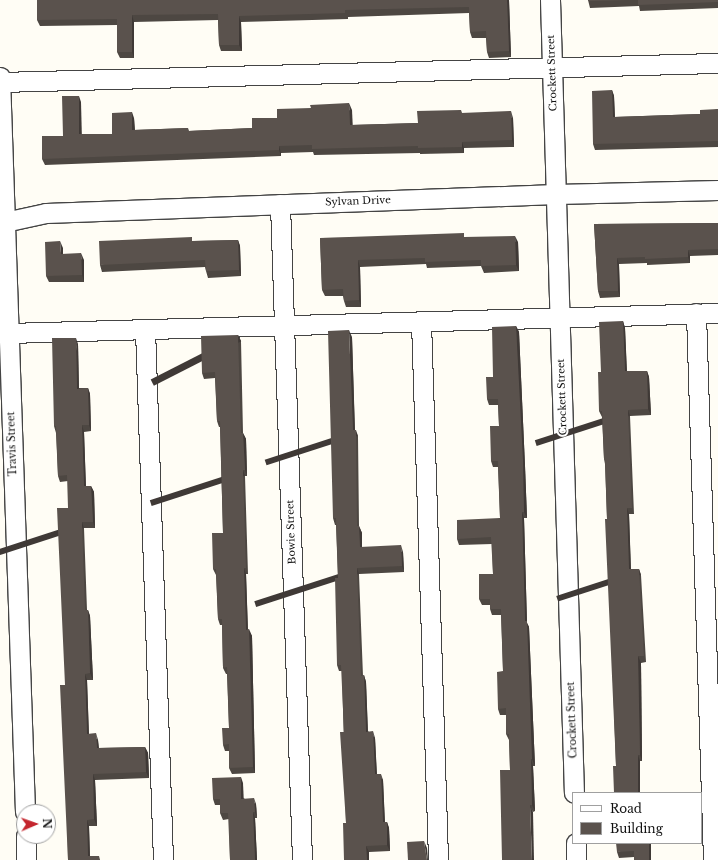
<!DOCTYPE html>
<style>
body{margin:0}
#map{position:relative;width:718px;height:860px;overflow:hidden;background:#fffdf5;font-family:"Libre Baskerville",serif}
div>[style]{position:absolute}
.roads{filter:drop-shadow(1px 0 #444) drop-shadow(-1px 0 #444) drop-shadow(0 1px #444) drop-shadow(0 -1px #444)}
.minor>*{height:19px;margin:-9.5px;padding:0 9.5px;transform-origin:9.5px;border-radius:9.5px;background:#fff}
.wall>*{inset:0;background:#4d4742}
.shaded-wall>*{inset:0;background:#3f3936;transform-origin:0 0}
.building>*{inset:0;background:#5a524d}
span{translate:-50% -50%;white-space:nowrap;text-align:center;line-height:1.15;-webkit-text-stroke:4px #fff;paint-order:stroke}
.street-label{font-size:10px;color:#111}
.legend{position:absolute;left:572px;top:792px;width:130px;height:52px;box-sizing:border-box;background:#fff;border:1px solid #a0a0a0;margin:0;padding:5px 7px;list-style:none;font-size:12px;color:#111}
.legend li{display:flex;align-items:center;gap:8px;height:20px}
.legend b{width:20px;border:1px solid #a0a0a0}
.north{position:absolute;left:16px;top:804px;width:40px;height:40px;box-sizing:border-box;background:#fff;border:1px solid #a0a0a0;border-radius:50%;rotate:88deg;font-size:11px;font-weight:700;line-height:16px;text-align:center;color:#111}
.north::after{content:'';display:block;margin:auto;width:14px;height:18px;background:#c4262e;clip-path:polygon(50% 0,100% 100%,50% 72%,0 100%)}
</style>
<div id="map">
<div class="roads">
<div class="minor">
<div style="left:550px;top:0;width:793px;rotate:88.27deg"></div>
<div style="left:0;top:77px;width:735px;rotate:88.05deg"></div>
<div style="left:0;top:82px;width:718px;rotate:-1.52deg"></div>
<div style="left:280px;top:204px;width:656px;rotate:88.08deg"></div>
<div style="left:0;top:223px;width:47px;rotate:-12.3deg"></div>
<div style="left:46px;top:213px;width:510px;rotate:-2.13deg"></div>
<div style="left:556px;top:194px;width:162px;rotate:-1.4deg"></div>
<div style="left:696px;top:313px;width:547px;rotate:88.22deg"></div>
<div style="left:421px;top:321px;width:539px;rotate:88.19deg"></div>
<div style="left:145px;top:329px;width:531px;rotate:88.06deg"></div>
<div style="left:8px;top:333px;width:710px;rotate:-1.61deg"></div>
<div style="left:26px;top:836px;width:24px;rotate:90deg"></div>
<div style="left:576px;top:843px;width:17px;rotate:90deg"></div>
</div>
</div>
<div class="wall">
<div style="clip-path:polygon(37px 0,509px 0,511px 57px,489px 58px,487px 52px,486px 38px,472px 38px,470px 32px,469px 13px,348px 17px,348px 19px,241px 22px,242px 51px,221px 51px,219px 45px,218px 20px,134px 22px,134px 58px,120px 58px,117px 52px,117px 25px,40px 26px,37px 20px)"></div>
<div style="clip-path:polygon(588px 0,718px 0,718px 8px,640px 11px,639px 6px,590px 8px)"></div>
<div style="clip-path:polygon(612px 90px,614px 96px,615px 117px,700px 114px,718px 109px,718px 147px,595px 150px,593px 144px)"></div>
<div style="clip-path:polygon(81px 102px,81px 134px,112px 134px,134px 118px,135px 130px,188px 128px,189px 131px,252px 128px,277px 118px,352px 110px,352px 125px,418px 123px,461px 110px,462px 113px,513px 118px,514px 147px,464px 148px,464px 153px,420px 154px,420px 153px,314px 155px,313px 152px,281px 153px,281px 156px,45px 165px,42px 159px,63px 136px)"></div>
<div style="clip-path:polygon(718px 223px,718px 255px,690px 256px,690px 263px,647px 265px,647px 263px,619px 264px,620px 297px,600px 298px,598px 291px,594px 224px)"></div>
<div style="clip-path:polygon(466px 237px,518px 242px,519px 271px,484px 273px,481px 266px,427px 268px,426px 264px,360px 267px,361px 307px,346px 307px,344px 301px,343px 296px,325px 296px,322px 290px,320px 238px)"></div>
<div style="clip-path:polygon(238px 240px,240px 246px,241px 276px,208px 278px,206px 271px,205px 267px,102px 272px,100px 265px,194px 241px)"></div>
<div style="clip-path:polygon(63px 248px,63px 254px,84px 260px,84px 282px,49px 282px,46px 276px)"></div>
<div style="clip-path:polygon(623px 321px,625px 328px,627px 371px,647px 371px,649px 377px,651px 415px,630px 416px,634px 514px,629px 514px,631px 569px,639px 569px,641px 575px,646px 662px,641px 663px,642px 761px,640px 761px,640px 793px,614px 793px,616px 766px,605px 464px,604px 459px,602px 417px,599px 411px,601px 372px)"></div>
<div style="clip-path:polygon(516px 326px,519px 332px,525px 466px,527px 518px,524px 518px,527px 623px,529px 627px,535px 766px,533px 766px,535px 811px,533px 812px,510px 770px,509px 740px,506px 734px,506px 715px,500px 715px,498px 709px,503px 671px,501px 615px,492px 615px,490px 609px,490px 605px,482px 605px,479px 599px,493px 574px,492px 544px,459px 545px,457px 539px,500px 518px,498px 467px,493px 467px,491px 461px,499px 426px,498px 405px,489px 405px,487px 399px,493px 377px)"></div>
<div style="clip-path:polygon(238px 335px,241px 341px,243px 433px,246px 439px,247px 476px,245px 476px,248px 574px,246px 574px,248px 629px,252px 636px,255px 773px,232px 774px,229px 768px,229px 751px,225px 751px,223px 745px,229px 728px,227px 674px,226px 674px,223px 668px,222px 625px,220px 625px,218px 619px,216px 575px,213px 569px,223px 533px,220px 427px,219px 427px,217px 421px,215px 378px,204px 379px,202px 373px)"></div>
<div style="clip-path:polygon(352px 337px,355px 430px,358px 436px,359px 526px,362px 533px,362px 547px,403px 552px,404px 572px,359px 574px,363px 676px,364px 675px,366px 682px,368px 731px,375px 738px,377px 774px,383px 780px,385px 822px,387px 822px,389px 828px,390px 851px,369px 852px,369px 860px,344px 860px,346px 823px,342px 671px,339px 671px,337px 665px,338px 578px,336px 525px,335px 525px,333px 518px)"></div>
<div style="clip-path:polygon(78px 344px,79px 388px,88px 388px,90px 394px,91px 431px,84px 432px,86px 486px,91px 486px,94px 492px,95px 528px,84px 528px,87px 610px,88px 610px,90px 616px,93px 680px,87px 680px,89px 734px,98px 740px,99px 748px,145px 747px,148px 753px,149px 778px,95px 780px,97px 826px,89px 826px,90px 856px,99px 856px,100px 860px,68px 860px,65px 685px,68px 508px,68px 481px,60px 482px,58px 476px,56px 433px,54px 426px)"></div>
<div style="clip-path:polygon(243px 783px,243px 798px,256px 804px,257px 818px,255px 818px,257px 860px,230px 860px,229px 819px,223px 820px,220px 813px,220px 805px,215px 805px,213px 799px)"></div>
<div style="clip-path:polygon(651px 843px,651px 860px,634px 860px,634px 857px,619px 858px,617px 852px)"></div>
</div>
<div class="shaded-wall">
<div style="clip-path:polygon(507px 0,509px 0,511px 57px,509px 51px)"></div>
<div style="clip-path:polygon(132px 15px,134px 22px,134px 58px,132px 52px)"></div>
<div style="clip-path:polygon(239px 16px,241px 22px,242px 51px,239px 45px)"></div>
<div style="clip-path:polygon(612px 90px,614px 96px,615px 123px,613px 117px)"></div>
<div style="clip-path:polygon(79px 96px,81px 102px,82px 141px,79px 134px)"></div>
<div style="clip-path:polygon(349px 103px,352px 110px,353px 131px,350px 125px)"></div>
<div style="clip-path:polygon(511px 111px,513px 118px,514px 147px,512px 140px)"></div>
<div style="clip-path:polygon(132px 112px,134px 118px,135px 136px,132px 130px)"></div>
<div style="clip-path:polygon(462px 142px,464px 148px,464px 153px,462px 147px)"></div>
<div style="clip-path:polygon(279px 146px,281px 153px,281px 156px,279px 150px)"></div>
<div style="clip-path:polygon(515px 236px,518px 242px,519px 271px,516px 265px)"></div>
<div style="clip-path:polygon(238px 240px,240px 246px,241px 276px,239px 270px)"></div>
<div style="clip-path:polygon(60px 241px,63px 248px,63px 260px,61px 254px)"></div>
<div style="clip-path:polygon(688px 250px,690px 256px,690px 263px,688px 257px)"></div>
<div style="clip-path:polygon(81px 253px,84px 260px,84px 282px,82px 275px)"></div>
<div style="clip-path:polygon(617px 258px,619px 264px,620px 297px,618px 291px)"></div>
<div style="clip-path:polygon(358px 260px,360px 267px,361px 307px,359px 300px)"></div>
<div style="clip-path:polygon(623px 321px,625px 328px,627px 378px,625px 371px)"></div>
<div style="clip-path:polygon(516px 326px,519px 332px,525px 466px,527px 518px,524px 512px)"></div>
<div style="clip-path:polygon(349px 330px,352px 337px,355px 436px,353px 430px)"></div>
<div style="left:238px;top:335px;width:7px;height:98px;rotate:63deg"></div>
<div style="clip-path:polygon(76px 338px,78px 344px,79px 395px,77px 389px)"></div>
<div style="clip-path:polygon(647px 371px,649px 377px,651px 415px,648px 409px)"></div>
<div style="clip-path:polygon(88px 388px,90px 394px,91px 431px,89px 425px)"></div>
<div style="left:628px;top:410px;width:6px;height:98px;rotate:72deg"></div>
<div style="clip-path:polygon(82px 425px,84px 432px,86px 492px,84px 486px)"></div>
<div style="left:356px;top:430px;width:6px;height:96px;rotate:72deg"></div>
<div style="clip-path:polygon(243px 433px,246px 439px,247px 476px,245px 470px)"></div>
<div style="left:243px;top:470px;width:6px;height:98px;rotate:72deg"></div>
<div style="clip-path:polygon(91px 486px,94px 492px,95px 528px,93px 522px)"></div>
<div style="clip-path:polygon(627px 508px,629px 514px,631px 575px,629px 569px)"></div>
<div style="clip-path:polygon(522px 512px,524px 518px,527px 623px,529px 627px,535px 766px,532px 759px,525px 621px)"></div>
<div style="left:82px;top:522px;width:6px;height:88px;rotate:72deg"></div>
<div style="clip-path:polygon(359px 526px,362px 533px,362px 553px,360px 547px)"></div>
<div style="clip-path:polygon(401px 545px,403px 552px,404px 572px,402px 566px)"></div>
<div style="clip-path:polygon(244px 568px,246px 574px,248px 636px,246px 630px)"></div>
<div style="left:357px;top:568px;width:6px;height:108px;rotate:72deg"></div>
<div style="left:639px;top:569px;width:6px;height:87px;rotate:72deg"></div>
<div style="clip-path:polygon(88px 610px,90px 616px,93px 680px,90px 673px)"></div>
<div style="clip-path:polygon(249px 629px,252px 636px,255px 773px,253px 767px)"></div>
<div style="clip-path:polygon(638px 656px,641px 663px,642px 761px,640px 755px)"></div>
<div style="clip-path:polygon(85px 674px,87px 680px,89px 740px,87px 734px)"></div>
<div style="clip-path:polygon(364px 675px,366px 682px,368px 738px,366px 732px)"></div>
<div style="clip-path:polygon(373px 731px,375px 738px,377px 780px,375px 774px)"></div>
<div style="clip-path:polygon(96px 733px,98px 740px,99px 754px,97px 748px)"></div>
<div style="clip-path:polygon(145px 747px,148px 753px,149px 778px,146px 772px)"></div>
<div style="clip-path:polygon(638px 755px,640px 761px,640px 793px,638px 793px)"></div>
<div style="clip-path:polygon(531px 759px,533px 766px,535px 811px,532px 805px)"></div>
<div style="clip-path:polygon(93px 774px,95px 780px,97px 826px,94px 819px)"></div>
<div style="clip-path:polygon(381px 774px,383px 780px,385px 828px,383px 822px)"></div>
<div style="clip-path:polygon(241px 777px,243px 783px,244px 805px,241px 799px)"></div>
<div style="clip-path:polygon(254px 798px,256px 804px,257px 818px,255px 812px)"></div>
<div style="clip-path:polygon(530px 805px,533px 812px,534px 860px,532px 860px)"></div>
<div style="clip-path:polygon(253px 812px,255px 818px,257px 860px,255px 860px)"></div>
<div style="clip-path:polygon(87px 820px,89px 826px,90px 860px,88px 856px)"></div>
<div style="clip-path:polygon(387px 822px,389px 828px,390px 851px,387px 845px)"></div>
<div style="clip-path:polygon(424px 841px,427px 848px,428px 860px,427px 860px)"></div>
<div style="left:649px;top:843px;width:2px;height:17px"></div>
<div style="clip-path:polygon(366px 846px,369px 852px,369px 860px,367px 860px)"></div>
</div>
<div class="building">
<div style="clip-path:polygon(37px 0,507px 0,509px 51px,487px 52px,486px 31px,470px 32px,469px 7px,345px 10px,345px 13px,239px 16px,239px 45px,219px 45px,218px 14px,132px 15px,132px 52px,117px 52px,117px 19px,37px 20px)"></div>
<div style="clip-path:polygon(588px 0,630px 0,588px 1px)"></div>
<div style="clip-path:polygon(638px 0,718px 0,718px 2px,638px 5px)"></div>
<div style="clip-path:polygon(612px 90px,613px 117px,700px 114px,700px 110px,718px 109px,718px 141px,593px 144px,592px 91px)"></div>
<div style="clip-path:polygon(62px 96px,79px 96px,79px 134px,112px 134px,112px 113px,132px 112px,132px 130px,188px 128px,188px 131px,252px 128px,252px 118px,277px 118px,277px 109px,311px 108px,310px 105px,349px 103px,350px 125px,418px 123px,417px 111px,461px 110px,461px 113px,511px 111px,512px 140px,462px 142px,462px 147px,418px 148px,418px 146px,312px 149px,312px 145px,279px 146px,279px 150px,42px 159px,42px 136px,63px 136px)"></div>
<div style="clip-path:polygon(718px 223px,718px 249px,688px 250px,688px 257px,645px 259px,645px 257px,617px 258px,618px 291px,598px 291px,594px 224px)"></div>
<div style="clip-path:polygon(464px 233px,464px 237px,515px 236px,516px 265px,481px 266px,481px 260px,425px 262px,425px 258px,358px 260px,359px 300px,344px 301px,343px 289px,322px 290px,320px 238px)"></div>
<div style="clip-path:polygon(192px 237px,192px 241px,238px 240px,239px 270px,206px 271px,205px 260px,100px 265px,99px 241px)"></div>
<div style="clip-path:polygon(60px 241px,61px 254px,81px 253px,82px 275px,46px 276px,45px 242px)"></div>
<div style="clip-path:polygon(623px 321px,625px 371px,647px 371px,648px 409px,628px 410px,632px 508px,627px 508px,629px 569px,639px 569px,644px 656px,638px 656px,640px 755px,638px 755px,638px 793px,614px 793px,613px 766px,616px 766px,605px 519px,607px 519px,605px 459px,604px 459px,602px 411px,599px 411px,598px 372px,601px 372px,599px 322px)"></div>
<div style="clip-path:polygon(516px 326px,523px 460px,524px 512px,522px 512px,525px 621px,527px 621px,532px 759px,531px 759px,532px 805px,530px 805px,532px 860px,502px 860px,500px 770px,510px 770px,509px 734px,506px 734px,506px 708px,498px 709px,497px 672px,503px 671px,501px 609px,490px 609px,490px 599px,479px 599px,479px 574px,493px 574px,491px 537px,457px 539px,457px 520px,500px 518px,498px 461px,491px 461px,490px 426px,499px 426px,498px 399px,487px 399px,486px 377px,493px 377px,492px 327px)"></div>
<div style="clip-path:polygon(349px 330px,353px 430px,356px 430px,357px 526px,359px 526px,360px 547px,401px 545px,402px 566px,357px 568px,361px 676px,364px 675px,366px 732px,373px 731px,375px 774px,381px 774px,383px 822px,387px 822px,387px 845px,366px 846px,367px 860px,344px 860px,343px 823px,346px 823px,340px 732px,344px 732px,341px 665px,337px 665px,335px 578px,338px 578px,336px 518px,333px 518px,328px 331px)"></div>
<div style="clip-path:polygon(238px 335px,241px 433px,243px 433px,245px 470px,243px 470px,246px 568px,244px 568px,246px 630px,249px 629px,253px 767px,229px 768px,229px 744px,223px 745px,222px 728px,229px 728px,227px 667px,223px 668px,222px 619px,218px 619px,216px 569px,213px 569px,212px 533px,223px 533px,220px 421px,217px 421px,215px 372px,202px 373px,201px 336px)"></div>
<div style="clip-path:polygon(52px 338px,76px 338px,77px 389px,88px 388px,89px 425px,82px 425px,84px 486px,91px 486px,93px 522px,82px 522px,85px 610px,88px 610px,90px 673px,85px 674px,87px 734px,96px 733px,97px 748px,145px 747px,146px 772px,93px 774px,94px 819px,87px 820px,88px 856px,99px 856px,99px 860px,68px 860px,60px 685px,65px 685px,57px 508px,68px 508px,67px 475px,58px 476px,56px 426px,54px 426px)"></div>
<div style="clip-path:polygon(241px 777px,241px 799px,254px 798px,255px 812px,253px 812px,255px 860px,230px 860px,228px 813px,220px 813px,220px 799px,213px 799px,212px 778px)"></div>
<div style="clip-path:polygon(424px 841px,427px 860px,408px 860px,407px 842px)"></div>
<div style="clip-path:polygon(616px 843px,649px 843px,649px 860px,634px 860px,634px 851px,617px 852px)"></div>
</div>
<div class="street-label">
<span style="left:552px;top:73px;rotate:-92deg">Crockett Street</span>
<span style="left:358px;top:201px;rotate:-2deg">Sylvan Drive</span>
<span style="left:562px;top:397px;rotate:-92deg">Crockett Street</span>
<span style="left:12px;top:444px;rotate:-92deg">Travis Street</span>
<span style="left:291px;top:532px;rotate:-92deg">Bowie Street</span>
<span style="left:572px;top:720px;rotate:-92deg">Crockett Street</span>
</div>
<ul class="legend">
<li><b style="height:5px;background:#fff"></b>Road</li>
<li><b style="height:11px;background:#5a524d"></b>Building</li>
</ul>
<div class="north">N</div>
</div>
